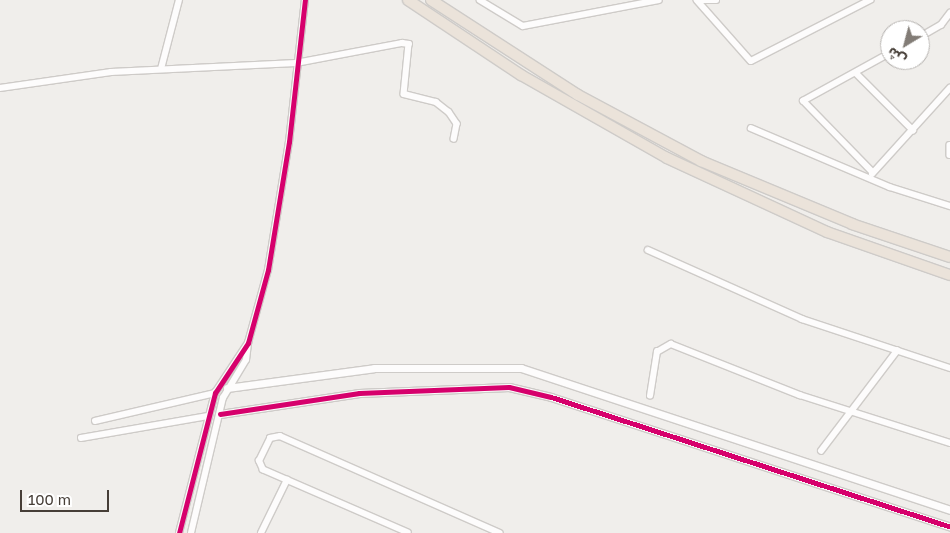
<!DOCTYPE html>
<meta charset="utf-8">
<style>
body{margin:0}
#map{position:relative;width:950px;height:533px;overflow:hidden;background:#f0eeeb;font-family:"Golos Text","Noto Sans Arabic",sans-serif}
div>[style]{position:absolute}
.roads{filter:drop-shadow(1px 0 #cecbc8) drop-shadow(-1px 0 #cecbc8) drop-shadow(0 1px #cecbc8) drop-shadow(0 -1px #cecbc8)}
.minor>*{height:5.5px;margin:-2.75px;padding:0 2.75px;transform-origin:2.75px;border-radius:2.75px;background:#fdfcfc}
.tertiary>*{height:7px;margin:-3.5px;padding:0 3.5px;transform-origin:3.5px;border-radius:3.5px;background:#fdfcfc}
.motorway>*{height:10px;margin:-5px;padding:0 5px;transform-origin:5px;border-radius:5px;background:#ebe3da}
.cycleway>*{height:5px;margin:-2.5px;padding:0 2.5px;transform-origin:2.5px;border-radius:2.5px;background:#d6006c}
span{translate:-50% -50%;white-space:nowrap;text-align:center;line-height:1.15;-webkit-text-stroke:4px #fff;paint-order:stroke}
.north{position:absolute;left:880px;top:20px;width:50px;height:50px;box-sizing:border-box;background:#fff;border:1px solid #b5b2af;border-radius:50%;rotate:217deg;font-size:14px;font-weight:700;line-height:20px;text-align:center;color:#463e37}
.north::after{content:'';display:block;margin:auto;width:18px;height:22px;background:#827c76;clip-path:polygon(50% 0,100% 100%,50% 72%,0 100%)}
.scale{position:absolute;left:20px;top:490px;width:89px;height:22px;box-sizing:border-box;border:2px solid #463e37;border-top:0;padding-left:6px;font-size:15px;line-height:18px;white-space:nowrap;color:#463e37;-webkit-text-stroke:4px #fff;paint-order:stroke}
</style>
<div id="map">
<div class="roads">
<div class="minor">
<div style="left:480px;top:0;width:50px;rotate:31.2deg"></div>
<div style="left:523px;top:26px;width:138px;rotate:-10.8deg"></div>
<div style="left:697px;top:0;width:81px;rotate:48.5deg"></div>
<div style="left:751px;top:61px;width:134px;rotate:-27.1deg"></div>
<div style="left:699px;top:0;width:17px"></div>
<div style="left:920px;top:37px;width:24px;rotate:-30deg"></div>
<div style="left:941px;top:25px;width:15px;rotate:-53deg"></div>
<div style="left:161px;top:69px;width:71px;rotate:-75.4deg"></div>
<div style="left:856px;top:73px;width:81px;rotate:45deg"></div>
<div style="left:0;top:88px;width:112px;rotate:-8.2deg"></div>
<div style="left:111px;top:72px;width:185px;rotate:-2.8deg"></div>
<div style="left:296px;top:63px;width:108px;rotate:-10.7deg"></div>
<div style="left:402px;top:43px;width:7px;rotate:8deg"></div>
<div style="left:409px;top:44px;width:50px;rotate:95.7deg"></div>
<div style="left:404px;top:94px;width:33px;rotate:14deg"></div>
<div style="left:436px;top:102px;width:16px;rotate:38deg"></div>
<div style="left:449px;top:112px;width:14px;rotate:56deg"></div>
<div style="left:457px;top:124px;width:15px;rotate:101deg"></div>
<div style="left:751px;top:128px;width:151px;rotate:23deg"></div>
<div style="left:890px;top:187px;width:63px;rotate:17.6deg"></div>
<div style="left:950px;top:145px;width:10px;rotate:90deg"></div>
<div style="left:873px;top:173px;width:100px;rotate:-134.2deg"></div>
<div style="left:803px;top:101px;width:99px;rotate:-28.9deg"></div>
<div style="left:872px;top:174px;width:116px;rotate:-47.8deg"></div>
<div style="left:648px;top:250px;width:169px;rotate:24.1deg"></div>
<div style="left:802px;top:319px;width:156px;rotate:18.3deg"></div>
<div style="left:650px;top:396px;width:45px;rotate:-81deg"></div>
<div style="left:657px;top:352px;width:16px;rotate:-30deg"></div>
<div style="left:671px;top:344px;width:139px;rotate:21.6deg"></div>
<div style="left:800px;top:395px;width:157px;rotate:17.7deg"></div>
<div style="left:95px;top:421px;width:123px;rotate:-13.1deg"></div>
<div style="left:81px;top:438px;width:130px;rotate:-9.8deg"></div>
<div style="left:821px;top:451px;width:126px;rotate:-52.8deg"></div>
<div style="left:179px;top:533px;width:145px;rotate:-75.6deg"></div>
<div style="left:215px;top:393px;width:60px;rotate:-56.6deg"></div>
<div style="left:248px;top:343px;width:76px;rotate:-74.7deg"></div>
<div style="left:268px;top:270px;width:130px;rotate:-80.7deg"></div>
<div style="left:289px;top:142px;width:143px;rotate:-83.6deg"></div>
<div style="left:191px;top:533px;width:139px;rotate:-76.7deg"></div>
<div style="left:223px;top:398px;width:44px;rotate:-58.8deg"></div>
<div style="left:246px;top:360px;width:17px;rotate:-83deg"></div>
<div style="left:261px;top:533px;width:59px;rotate:-63.9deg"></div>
<div style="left:408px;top:533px;width:158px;rotate:-156.5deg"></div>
<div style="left:263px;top:470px;width:10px;rotate:-114deg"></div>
<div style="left:259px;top:461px;width:25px;rotate:-64deg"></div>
<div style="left:270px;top:438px;width:10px;rotate:-11deg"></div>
<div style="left:280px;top:436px;width:240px;rotate:23.8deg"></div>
</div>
<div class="tertiary">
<div style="left:227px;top:388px;width:148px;rotate:-7.7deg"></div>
<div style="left:374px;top:368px;width:147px"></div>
<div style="left:521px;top:368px;width:452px;rotate:18.3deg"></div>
<div style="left:220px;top:414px;width:141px;rotate:-8.6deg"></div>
<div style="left:359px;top:393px;width:150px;rotate:-2.3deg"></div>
<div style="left:509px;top:387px;width:43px;rotate:13.4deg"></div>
<div style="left:551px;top:397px;width:420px;rotate:18deg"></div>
</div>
<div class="motorway">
<div style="left:408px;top:0;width:136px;rotate:33.6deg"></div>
<div style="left:521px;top:75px;width:168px;rotate:29.6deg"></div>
<div style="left:667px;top:158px;width:176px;rotate:24.8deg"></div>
<div style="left:827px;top:232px;width:130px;rotate:19.3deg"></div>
<div style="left:431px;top:0;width:175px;rotate:32.9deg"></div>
<div style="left:578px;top:95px;width:140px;rotate:28.2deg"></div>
<div style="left:701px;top:161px;width:164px;rotate:22.6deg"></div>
<div style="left:852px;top:224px;width:103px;rotate:18.6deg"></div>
</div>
</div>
<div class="cycleway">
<div style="left:220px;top:414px;width:141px;rotate:-8.6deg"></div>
<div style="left:359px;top:393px;width:150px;rotate:-2.3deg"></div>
<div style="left:509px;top:387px;width:43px;rotate:13.4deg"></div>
<div style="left:551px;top:397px;width:420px;rotate:18deg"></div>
<div style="left:179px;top:533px;width:145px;rotate:-75.6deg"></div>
<div style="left:215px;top:393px;width:60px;rotate:-56.6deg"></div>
<div style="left:248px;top:343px;width:76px;rotate:-74.7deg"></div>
<div style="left:268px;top:270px;width:130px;rotate:-80.7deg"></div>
<div style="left:289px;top:142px;width:143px;rotate:-83.6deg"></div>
</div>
<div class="north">ش</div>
<div class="scale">100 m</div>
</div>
